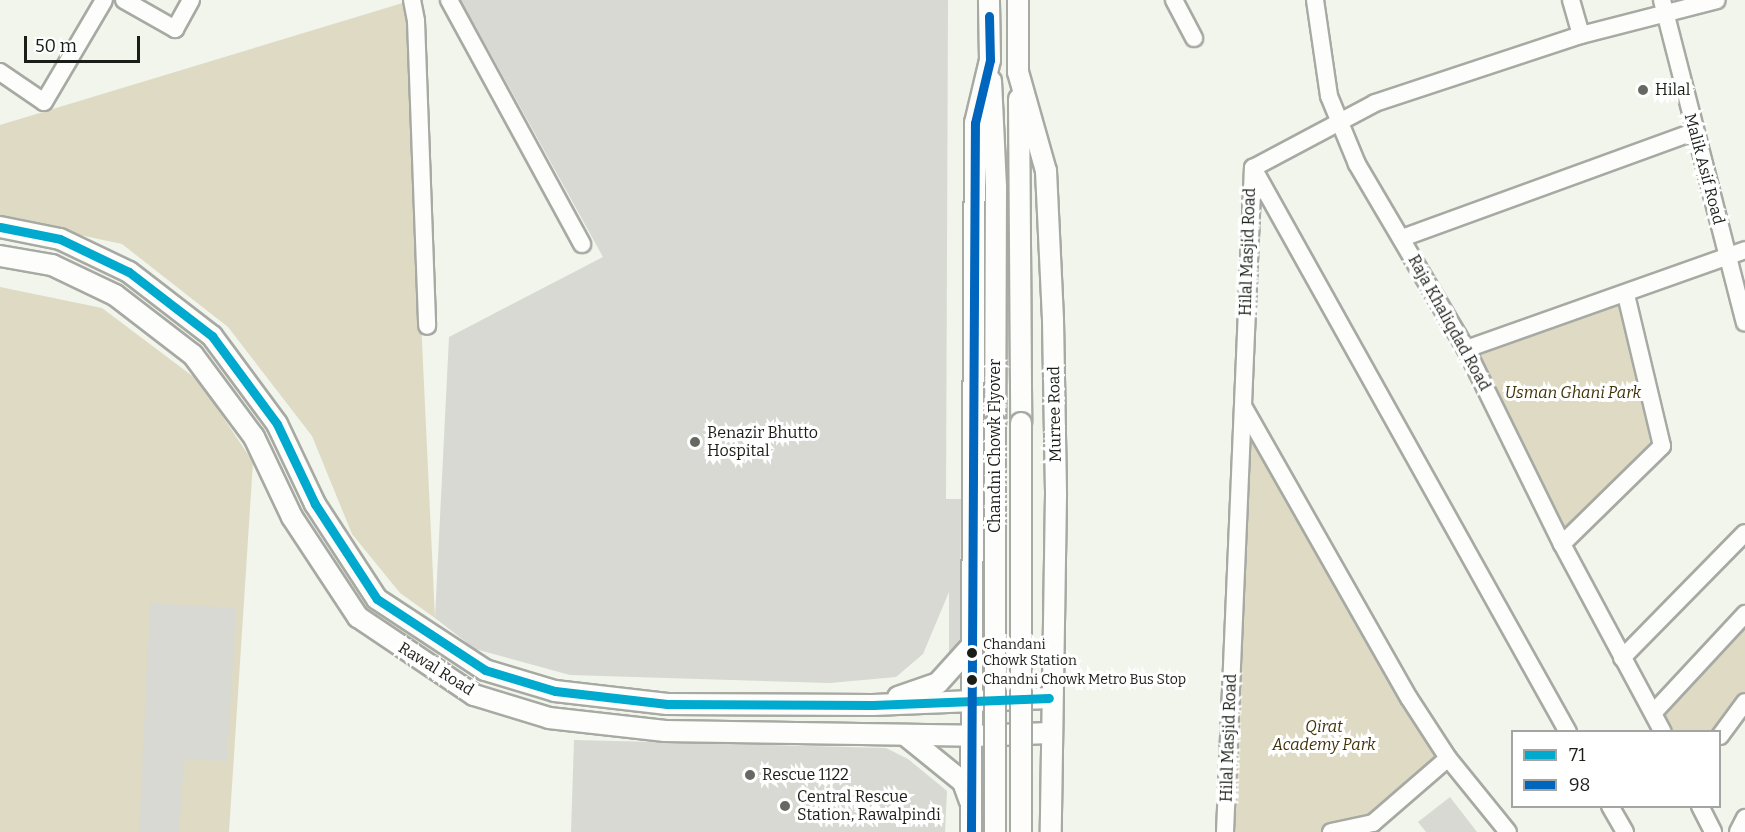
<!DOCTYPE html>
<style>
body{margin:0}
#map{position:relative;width:1745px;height:832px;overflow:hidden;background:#f1f5ec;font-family:Bitter,serif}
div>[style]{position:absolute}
.green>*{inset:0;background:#dfdac4}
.building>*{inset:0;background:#d7d9d2}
.roads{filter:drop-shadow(2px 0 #a7aaa3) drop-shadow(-2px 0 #a7aaa3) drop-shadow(0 2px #a7aaa3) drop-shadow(0 -2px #a7aaa3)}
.minor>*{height:16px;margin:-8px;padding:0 8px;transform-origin:8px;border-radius:8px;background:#fdfefc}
.major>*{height:20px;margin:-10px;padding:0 10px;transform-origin:10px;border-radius:10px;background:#fdfefc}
.bridges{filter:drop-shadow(2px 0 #a7aaa3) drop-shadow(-2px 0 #a7aaa3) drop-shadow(0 2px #a7aaa3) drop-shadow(0 -2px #a7aaa3)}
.major-bridge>*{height:20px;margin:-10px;padding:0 10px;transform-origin:10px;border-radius:10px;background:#fdfefc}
.bus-1>*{height:9px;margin:-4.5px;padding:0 4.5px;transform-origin:4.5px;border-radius:4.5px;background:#00a9ce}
.bus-2>*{height:9px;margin:-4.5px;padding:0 4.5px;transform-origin:4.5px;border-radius:4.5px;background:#0065bd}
.dots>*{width:16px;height:16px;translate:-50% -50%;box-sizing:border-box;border:3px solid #fff;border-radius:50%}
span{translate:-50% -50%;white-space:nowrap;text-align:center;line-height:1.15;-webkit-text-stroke:6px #fff;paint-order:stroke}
.bus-label{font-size:14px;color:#1b1e18}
.left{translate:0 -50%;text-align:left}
.poi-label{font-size:16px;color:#1b1e18}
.street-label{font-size:16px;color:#1b1e18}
.park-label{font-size:16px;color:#413308;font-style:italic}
.legend{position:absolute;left:1511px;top:730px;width:210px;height:78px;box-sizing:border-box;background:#fff;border:2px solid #a4a5a3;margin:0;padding:8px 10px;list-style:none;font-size:18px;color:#1b1e18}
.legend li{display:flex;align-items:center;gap:12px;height:30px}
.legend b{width:30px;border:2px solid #a4a5a3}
.scale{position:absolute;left:24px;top:36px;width:116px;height:27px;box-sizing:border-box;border:3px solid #1b1e18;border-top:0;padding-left:8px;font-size:18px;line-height:21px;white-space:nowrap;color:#1b1e18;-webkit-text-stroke:4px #fff;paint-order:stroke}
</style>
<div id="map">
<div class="green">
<div style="clip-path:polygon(406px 2px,435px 618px,400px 593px,352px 534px,312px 436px,228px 327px,122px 244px,0 218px,0 125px)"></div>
<div style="clip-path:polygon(0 287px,102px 308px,199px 381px,253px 462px,229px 832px,0 832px)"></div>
<div style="clip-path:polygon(1626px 295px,1662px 446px,1562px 544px,1471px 350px)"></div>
<div style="clip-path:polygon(1243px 406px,1448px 758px,1373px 823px,1331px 832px,1226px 832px)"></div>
<div style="clip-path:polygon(1745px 614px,1745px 702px,1720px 732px,1663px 731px,1654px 712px)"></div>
</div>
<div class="building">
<div style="clip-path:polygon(461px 0,948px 0,946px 499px,961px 499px,960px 641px,949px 653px,949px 592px,923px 654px,896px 677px,830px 683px,570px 675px,475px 649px,435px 618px,449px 337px,603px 257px)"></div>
<div style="clip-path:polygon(150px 603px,236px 608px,227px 761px,184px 759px,179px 832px,139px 832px)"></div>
<div style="clip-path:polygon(574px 740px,886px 748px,908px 759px,947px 791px,945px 832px,571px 832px)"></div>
<div style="clip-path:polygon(1450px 797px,1477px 832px,1426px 832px,1418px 822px)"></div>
</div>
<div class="roads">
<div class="minor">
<div style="left:124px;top:0;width:59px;rotate:29.6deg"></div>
<div style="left:175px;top:29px;width:33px;rotate:-61deg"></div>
<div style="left:412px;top:0;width:21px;rotate:79deg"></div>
<div style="left:416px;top:21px;width:305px;rotate:87.9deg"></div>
<div style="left:449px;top:0;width:278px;rotate:61.4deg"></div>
<div style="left:1174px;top:0;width:43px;rotate:62.2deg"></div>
<div style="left:1315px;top:0;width:97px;rotate:81.7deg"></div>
<div style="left:1329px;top:96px;width:74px;rotate:67.6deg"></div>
<div style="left:1357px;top:164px;width:215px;rotate:59.5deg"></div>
<div style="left:1466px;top:349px;width:217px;rotate:63.8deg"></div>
<div style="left:1562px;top:544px;width:213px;rotate:61.8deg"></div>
<div style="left:1571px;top:0;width:36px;rotate:74deg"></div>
<div style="left:1662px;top:0;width:333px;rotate:75.6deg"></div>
<div style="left:0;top:72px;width:53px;rotate:34.3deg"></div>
<div style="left:44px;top:102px;width:118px;rotate:-59.5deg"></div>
<div style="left:1253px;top:168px;width:646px;rotate:60.82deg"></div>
<div style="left:1253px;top:168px;width:138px;rotate:-28deg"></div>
<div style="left:1375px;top:103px;width:217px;rotate:-18.3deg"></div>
<div style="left:1581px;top:35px;width:140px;rotate:-14.4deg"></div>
<div style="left:1402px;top:238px;width:310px;rotate:-20deg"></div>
<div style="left:1466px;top:349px;width:296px;rotate:-19.5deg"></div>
<div style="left:1243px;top:406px;width:336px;rotate:60.4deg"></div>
<div style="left:1409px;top:698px;width:72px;rotate:57deg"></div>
<div style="left:1448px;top:758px;width:95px;rotate:51deg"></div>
<div style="left:1562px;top:544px;width:140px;rotate:-44.4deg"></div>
<div style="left:1662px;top:446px;width:155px;rotate:-103.4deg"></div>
<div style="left:1622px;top:658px;width:175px;rotate:-45.5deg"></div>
<div style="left:1654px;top:712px;width:134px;rotate:-47.1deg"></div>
<div style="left:1720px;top:736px;width:42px;rotate:-53.7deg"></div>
<div style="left:1610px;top:806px;width:30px;rotate:60deg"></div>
<div style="left:1700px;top:806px;width:29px;rotate:63deg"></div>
<div style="left:1225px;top:832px;width:665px;rotate:-87.59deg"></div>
<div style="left:1331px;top:832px;width:43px;rotate:-12.1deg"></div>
<div style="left:1373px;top:823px;width:99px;rotate:-40.9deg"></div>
<div style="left:1738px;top:832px;width:16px;rotate:-63deg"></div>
</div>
<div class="major">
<div style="left:1018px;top:0;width:72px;rotate:90deg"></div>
<div style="left:1018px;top:72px;width:103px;rotate:74.2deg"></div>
<div style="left:1046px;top:171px;width:149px;rotate:87.3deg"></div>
<div style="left:1053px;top:320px;width:175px;rotate:89deg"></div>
<div style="left:1056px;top:495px;width:337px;rotate:90.9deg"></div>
<div style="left:991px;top:81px;width:105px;rotate:87.3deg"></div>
<div style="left:996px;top:186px;width:238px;rotate:90.2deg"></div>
<div style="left:1019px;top:99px;width:324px;rotate:89.6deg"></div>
<div style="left:0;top:227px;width:61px;rotate:11.3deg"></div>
<div style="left:60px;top:239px;width:76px;rotate:25.6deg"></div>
<div style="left:129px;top:272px;width:105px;rotate:37.6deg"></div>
<div style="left:212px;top:336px;width:109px;rotate:53.5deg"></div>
<div style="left:277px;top:424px;width:89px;rotate:64.6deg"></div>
<div style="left:315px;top:504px;width:113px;rotate:56.9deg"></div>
<div style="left:377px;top:599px;width:129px;rotate:33.3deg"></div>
<div style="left:485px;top:670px;width:73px;rotate:16.7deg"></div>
<div style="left:555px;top:691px;width:113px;rotate:6.6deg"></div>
<div style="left:667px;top:704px;width:206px;rotate:0.3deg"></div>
<div style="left:873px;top:705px;width:176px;rotate:-2.3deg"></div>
<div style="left:0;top:256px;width:53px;rotate:9.8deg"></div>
<div style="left:52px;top:265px;width:70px;rotate:25.5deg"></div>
<div style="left:115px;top:295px;width:98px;rotate:37.6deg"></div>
<div style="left:193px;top:355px;width:102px;rotate:53.4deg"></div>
<div style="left:254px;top:437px;width:89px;rotate:64.6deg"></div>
<div style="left:292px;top:517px;width:120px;rotate:56.6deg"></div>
<div style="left:358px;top:617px;width:140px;rotate:33.9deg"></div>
<div style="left:474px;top:695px;width:78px;rotate:17deg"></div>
<div style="left:549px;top:718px;width:117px;rotate:6.4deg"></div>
<div style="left:665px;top:731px;width:310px;rotate:0.9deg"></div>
<div style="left:975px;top:736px;width:74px;rotate:-2.3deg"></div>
<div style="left:898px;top:697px;width:42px;rotate:-19.3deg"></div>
<div style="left:938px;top:683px;width:54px;rotate:-48deg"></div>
<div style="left:905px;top:735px;width:75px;rotate:39deg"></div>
<div style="left:963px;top:782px;width:20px;rotate:70deg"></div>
<div style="left:971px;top:832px;width:709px;rotate:-89.68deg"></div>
<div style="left:975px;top:123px;width:65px;rotate:-76.6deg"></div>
<div style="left:990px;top:60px;width:60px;rotate:-91deg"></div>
</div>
</div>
<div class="bridges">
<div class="major-bridge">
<div style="left:1021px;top:423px;width:409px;rotate:90deg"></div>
<div style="left:995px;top:832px;width:408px;rotate:-90deg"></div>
</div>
</div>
<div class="bus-1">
<div style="left:0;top:227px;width:61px;rotate:11.3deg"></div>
<div style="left:60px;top:239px;width:76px;rotate:25.6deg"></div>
<div style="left:129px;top:272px;width:105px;rotate:37.6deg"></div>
<div style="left:212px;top:336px;width:109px;rotate:53.5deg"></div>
<div style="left:277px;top:424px;width:89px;rotate:64.6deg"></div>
<div style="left:315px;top:504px;width:113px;rotate:56.9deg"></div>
<div style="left:377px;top:599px;width:129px;rotate:33.3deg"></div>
<div style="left:485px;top:670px;width:73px;rotate:16.7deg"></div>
<div style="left:555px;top:691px;width:113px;rotate:6.6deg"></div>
<div style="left:667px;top:704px;width:206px;rotate:0.3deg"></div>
<div style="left:873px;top:705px;width:176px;rotate:-2.3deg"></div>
</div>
<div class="bus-2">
<div style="left:971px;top:832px;width:709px;rotate:-89.68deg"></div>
<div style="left:975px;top:123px;width:65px;rotate:-76.6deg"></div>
<div style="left:990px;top:60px;width:44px;rotate:-91.3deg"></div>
</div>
<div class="dots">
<div style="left:1643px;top:90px;background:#666962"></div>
<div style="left:695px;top:442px;background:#666962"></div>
<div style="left:972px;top:653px;background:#1b1e18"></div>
<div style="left:972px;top:680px;background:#1b1e18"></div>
<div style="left:750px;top:775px;background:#666962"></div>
<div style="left:785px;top:806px;background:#666962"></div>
</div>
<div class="bus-label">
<span class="left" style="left:983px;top:653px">Chandani<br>Chowk Station</span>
<span class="left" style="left:983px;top:680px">Chandni Chowk Metro Bus Stop</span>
</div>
<div class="poi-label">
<span class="left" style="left:1655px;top:90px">Hilal</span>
<span class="left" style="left:707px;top:442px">Benazir Bhutto<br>Hospital</span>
<span class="left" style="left:762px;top:775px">Rescue 1122</span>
<span class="left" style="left:797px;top:806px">Central Rescue<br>Station, Rawalpindi</span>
</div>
<div class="street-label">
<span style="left:1704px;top:169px;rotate:75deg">Malik Asif Road</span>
<span style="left:1248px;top:252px;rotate:-88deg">Hilal Masjid Road</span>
<span style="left:1449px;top:323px;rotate:61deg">Raja Khaliqdad Road</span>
<span style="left:1055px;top:414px;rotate:-91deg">Murree Road</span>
<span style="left:995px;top:446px;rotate:-90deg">Chandni Chowk Flyover</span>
<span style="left:436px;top:669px;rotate:32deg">Rawal Road</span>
<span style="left:1229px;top:738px;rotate:-88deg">Hilal Masjid Road</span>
</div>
<div class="park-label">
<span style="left:1573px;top:393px">Usman Ghani Park</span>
<span style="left:1324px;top:736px">Qirat<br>Academy Park</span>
</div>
<ul class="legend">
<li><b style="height:8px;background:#00a9ce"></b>71</li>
<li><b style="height:8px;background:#0065bd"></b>98</li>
</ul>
<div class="scale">50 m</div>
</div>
